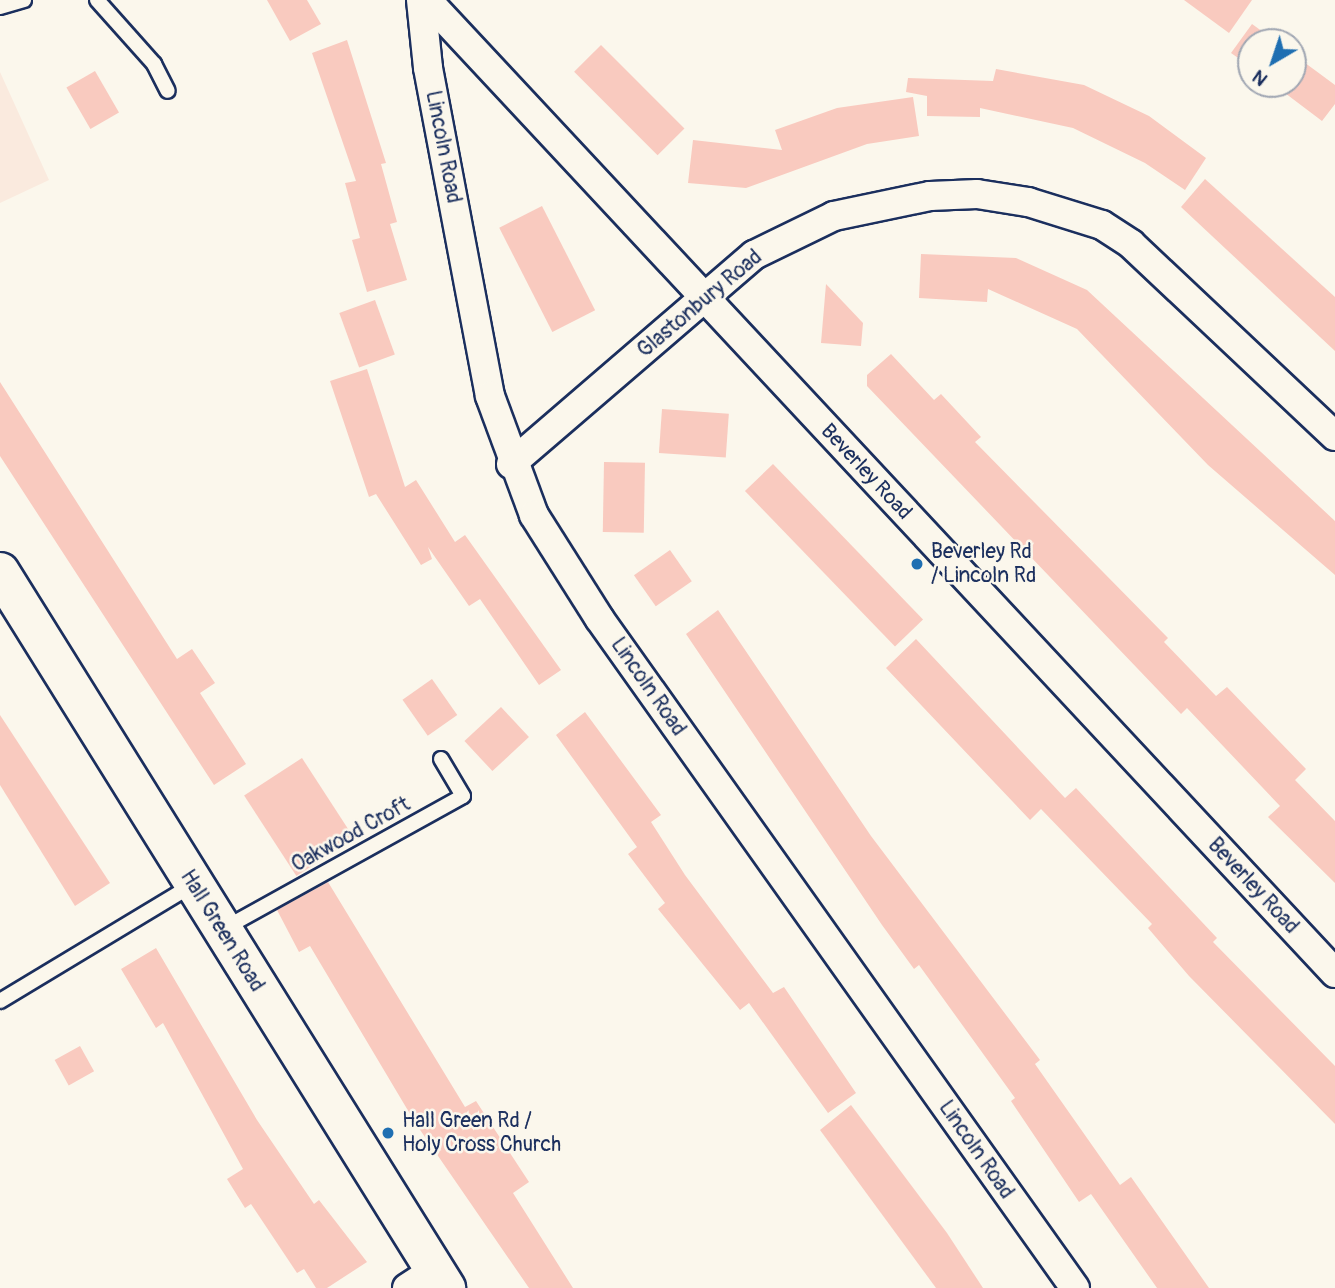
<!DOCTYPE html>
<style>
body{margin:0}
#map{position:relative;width:1335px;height:1288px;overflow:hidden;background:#fbf7ec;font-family:Pangolin,sans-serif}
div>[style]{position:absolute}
.built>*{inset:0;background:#faeade}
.building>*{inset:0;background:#f9cabf;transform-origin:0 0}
.roads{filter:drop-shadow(2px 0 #1b2f5e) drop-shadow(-2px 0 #1b2f5e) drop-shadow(0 2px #1b2f5e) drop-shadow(0 -2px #1b2f5e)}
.lane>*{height:14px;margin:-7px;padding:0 7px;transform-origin:7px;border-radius:7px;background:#fbf7ec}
.street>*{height:28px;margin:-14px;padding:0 14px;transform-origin:14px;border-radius:14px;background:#fbf7ec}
.secondary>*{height:38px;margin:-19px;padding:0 19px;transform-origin:19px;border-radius:19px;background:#fbf7ec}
.dots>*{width:19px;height:19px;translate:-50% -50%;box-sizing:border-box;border:4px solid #fbf7ec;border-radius:50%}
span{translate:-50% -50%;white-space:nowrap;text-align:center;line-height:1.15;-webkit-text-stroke:5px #fbf7ec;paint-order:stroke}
.street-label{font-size:21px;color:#1b2f5e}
.poi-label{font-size:21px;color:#1b2f5e}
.left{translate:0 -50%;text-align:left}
.north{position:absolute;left:1237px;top:28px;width:70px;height:70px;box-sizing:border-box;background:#fbf7ec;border:2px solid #a1a7b3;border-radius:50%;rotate:219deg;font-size:19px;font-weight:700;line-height:28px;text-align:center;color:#1b2f5e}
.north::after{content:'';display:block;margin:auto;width:24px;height:32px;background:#1f6fb2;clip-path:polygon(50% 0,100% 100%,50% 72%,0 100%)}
</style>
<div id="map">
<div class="built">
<div style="clip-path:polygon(0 72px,49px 180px,0 203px)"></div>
</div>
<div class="building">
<div style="clip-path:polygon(267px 0,307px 0,321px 24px,290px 41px)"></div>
<div style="clip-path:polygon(1184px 0,1252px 0,1229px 33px)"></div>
<div style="clip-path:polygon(1252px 24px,1277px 42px,1251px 42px,1251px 67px,1231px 53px)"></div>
<div style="clip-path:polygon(347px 40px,386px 163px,381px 164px,397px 222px,390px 224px,407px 280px,367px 292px,352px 240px,360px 238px,345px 183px,356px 181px,312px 53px)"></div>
<div style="left:601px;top:45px;width:118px;height:38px;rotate:45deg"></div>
<div style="clip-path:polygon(1293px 54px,1335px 85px,1335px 104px,1322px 121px,1273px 84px,1293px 84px)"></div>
<div style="clip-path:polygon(996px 69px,1084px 85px,1149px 116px,1206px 158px,1185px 190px,1145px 163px,1073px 128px,980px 108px,980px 117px,927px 116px,927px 96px,906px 92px,908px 78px,993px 81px)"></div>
<div style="left:95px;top:71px;width:48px;height:33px;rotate:60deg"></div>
<div style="clip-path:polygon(913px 97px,919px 136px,867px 144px,746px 188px,688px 183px,693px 140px,782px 150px,775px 130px,837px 108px)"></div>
<div style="clip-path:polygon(1205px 179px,1335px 297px,1335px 351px,1181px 207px)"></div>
<div style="left:542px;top:206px;width:117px;height:48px;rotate:63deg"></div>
<div style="clip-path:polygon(921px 254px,1016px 258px,1087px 290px,1335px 521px,1335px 575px,1208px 465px,1077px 329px,988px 289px,987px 302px,919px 298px)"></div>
<div style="clip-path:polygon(826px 284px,863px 323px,861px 346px,821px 343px)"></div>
<div style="left:375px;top:300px;width:58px;height:38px;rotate:70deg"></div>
<div style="clip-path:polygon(891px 354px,934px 400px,941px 394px,981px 437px,975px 442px,1168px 638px,1164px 642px,1216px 696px,1227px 687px,1306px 769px,1295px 780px,1335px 821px,1335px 883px,1268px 817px,1280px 806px,1187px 708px,1181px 714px,1137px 668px,867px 386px,867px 375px)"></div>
<div style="clip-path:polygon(367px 369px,405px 487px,416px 480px,455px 542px,465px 535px,561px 670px,539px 685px,480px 599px,469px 606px,428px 547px,432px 559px,421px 565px,376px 494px,369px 497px,330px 381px)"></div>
<div style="clip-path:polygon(0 382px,177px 659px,192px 649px,215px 683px,200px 693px,246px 764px,214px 785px,0 456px)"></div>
<div style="left:662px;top:409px;width:67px;height:44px;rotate:4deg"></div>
<div style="left:604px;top:462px;width:41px;height:70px;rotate:1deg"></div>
<div style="left:773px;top:464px;width:216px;height:39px;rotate:46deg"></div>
<div style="left:670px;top:550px;width:38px;height:44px;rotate:55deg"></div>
<div style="clip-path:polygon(718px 610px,871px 836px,1040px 1060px,1035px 1064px,1120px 1185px,1131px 1177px,1209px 1288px,1157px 1288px,1091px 1194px,1079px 1202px,1011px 1101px,1015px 1098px,919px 965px,914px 969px,882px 925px,686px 634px)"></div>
<div style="clip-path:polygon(916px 639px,1065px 798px,1076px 788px,1217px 938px,1213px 942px,1335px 1066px,1335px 1124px,1189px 976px,1148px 928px,1152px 924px,1041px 809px,1030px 820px,886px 668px)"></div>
<div style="left:432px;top:679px;width:44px;height:36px;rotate:55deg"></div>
<div style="left:501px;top:707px;width:41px;height:50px;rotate:47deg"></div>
<div style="clip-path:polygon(585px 712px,661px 815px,651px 822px,685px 875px,773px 993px,784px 987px,856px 1093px,828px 1113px,749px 1003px,740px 1010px,658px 909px,665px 903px,628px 854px,637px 847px,556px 735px)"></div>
<div style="clip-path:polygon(0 715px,110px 883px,75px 906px,0 785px)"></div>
<div style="left:302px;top:758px;width:96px;height:69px;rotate:57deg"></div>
<div style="clip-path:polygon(328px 882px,465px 1107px,476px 1101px,529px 1182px,513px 1193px,573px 1288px,529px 1288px,416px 1124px,310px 946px,299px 952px,277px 910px)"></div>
<div style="clip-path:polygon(156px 948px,257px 1120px,314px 1204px,319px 1200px,367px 1262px,327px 1288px,316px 1288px,304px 1269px,297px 1273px,251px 1204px,245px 1208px,227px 1179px,243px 1169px,163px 1023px,156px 1028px,121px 969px)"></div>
<div style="left:80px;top:1046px;width:29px;height:29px;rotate:61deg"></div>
<div style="clip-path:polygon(851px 1105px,947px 1233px,983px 1288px,936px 1288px,820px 1130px)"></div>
</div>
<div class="roads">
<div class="lane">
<div style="left:97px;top:0;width:86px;rotate:48.3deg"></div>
<div style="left:154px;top:64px;width:30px;rotate:63deg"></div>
<div style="left:0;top:7px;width:25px;rotate:-16deg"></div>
<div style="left:225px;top:928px;width:272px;rotate:-29deg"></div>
<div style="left:463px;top:796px;width:43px;rotate:-120.7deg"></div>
<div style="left:0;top:1001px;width:224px;rotate:-31.1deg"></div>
</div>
<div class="street">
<div style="left:421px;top:0;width:68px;rotate:84.1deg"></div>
<div style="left:428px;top:68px;width:334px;rotate:79.3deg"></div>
<div style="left:490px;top:396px;width:127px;rotate:69.7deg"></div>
<div style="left:534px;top:515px;width:122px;rotate:57.7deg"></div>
<div style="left:599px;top:618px;width:822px;rotate:54.61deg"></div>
<div style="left:427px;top:0;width:1331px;rotate:46.98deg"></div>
<div style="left:511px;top:464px;width:321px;rotate:-40.7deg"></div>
<div style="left:754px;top:255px;width:89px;rotate:-26deg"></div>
<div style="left:834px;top:216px;width:98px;rotate:-11.8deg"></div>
<div style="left:930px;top:196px;width:47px;rotate:-2.4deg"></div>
<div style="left:977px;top:194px;width:52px;rotate:8.9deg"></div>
<div style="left:1028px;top:202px;width:77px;rotate:17.3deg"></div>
<div style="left:1102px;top:225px;width:35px;rotate:33deg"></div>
<div style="left:1131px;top:244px;width:280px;rotate:43.3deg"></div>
<div style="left:407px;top:1288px;width:33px;rotate:-33deg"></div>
</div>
<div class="secondary">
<div style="left:0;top:572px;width:844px;rotate:58.08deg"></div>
</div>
</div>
<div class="dots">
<div style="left:917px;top:564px;background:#1f6fb2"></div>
<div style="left:388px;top:1133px;background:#1f6fb2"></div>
</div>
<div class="street-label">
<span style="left:443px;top:147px;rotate:79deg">Lincoln Road</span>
<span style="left:700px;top:304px;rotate:-40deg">Glastonbury Road</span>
<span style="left:866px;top:472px;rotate:47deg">Beverley Road</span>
<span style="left:648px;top:687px;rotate:55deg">Lincoln Road</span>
<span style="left:351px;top:835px;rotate:-29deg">Oakwood Croft</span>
<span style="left:1253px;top:886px;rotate:47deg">Beverley Road</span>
<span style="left:222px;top:931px;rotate:58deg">Hall Green Road</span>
<span style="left:976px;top:1150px;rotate:55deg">Lincoln Road</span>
</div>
<div class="poi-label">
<span class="left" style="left:931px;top:564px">Beverley Rd<br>/ Lincoln Rd</span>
<span class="left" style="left:402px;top:1133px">Hall Green Rd /<br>Holy Cross Church</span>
</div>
<div class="north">N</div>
</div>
